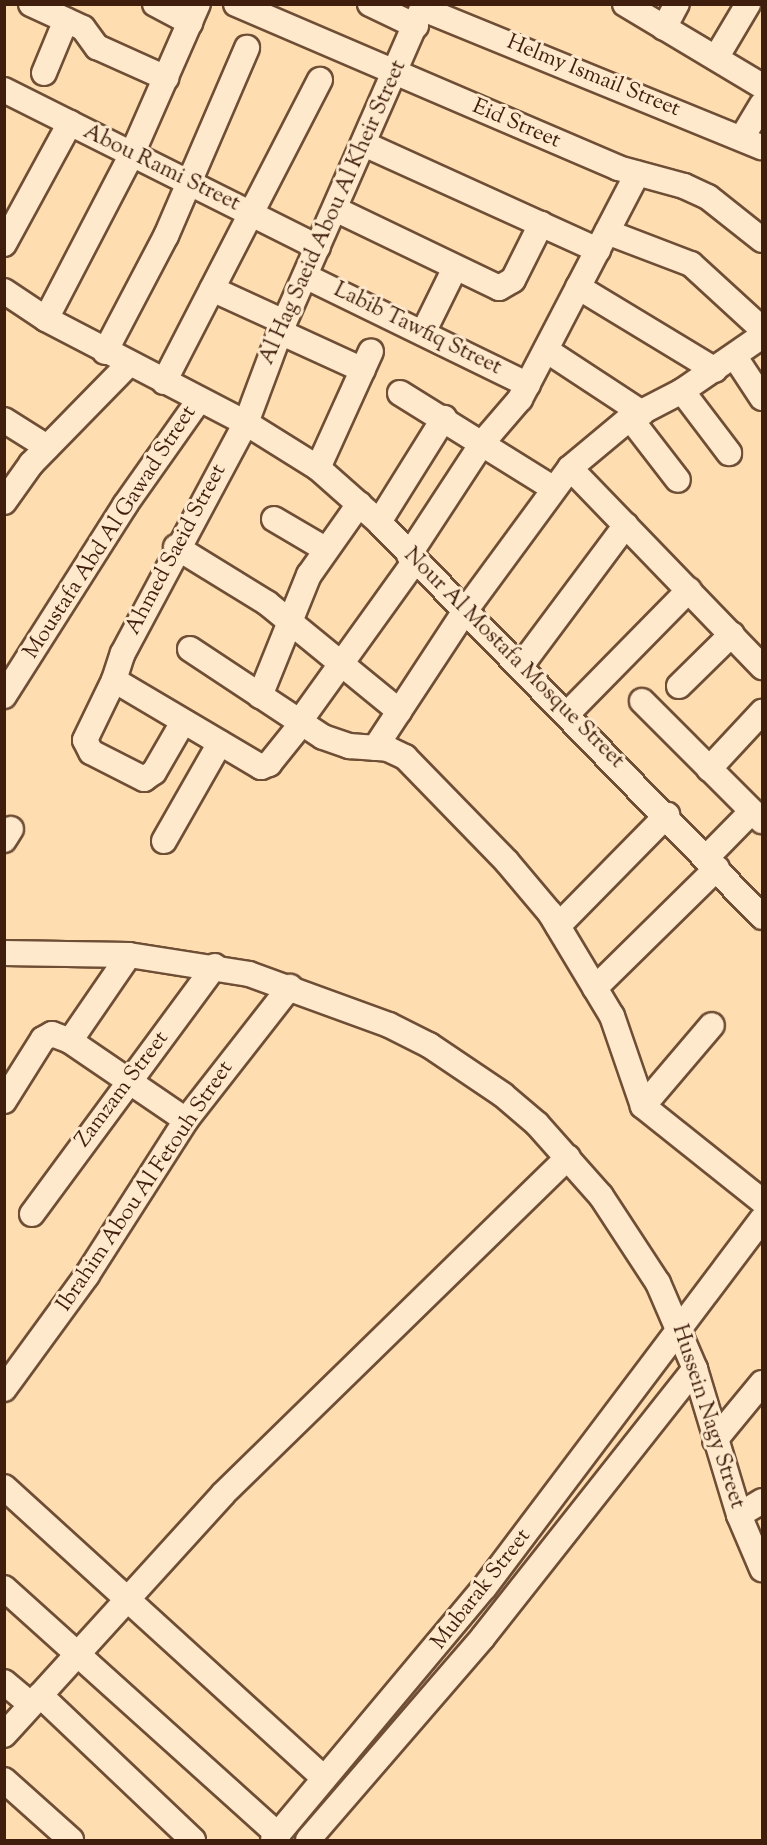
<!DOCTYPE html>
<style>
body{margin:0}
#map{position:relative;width:767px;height:1845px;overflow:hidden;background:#feddb1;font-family:"Sorts Mill Goudy",serif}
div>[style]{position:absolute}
.roads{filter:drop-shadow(2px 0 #6f4e36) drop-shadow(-2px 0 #6f4e36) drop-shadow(0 2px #6f4e36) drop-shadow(0 -2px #6f4e36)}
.minor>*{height:24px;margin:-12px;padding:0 12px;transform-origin:12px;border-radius:12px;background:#fee9cc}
span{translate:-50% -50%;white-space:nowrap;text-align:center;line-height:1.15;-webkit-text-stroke:6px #fee9cc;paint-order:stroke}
.street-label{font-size:22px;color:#3f1e0d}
.frame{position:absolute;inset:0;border:6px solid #3f1e0d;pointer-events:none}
</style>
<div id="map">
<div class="roads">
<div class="minor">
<div style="left:31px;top:4px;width:57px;rotate:24.8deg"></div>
<div style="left:83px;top:28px;width:24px;rotate:54deg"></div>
<div style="left:97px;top:47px;width:76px;rotate:24.2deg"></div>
<div style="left:155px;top:4px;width:40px;rotate:28deg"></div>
<div style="left:236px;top:4px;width:416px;rotate:23.2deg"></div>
<div style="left:618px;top:168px;width:68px;rotate:15.3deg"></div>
<div style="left:684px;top:186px;width:26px;rotate:25deg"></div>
<div style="left:708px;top:197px;width:69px;rotate:38.5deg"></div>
<div style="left:370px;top:4px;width:51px;rotate:25.6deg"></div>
<div style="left:625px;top:4px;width:160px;rotate:30.9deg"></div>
<div style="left:423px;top:9px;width:366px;rotate:22.2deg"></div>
<div style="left:664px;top:28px;width:27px;rotate:-62deg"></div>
<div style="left:716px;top:58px;width:63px;rotate:-59.3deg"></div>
<div style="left:44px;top:73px;width:57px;rotate:-67.5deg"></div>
<div style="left:4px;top:90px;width:351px;rotate:26.6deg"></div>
<div style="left:743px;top:136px;width:37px;rotate:-59deg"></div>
<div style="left:364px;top:144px;width:257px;rotate:24.4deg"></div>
<div style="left:335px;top:209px;width:182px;rotate:25.7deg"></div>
<div style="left:499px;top:288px;width:16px;rotate:-30deg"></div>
<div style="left:513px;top:280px;width:63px;rotate:-63.4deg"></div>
<div style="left:607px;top:232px;width:90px;rotate:20.9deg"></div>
<div style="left:691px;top:264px;width:96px;rotate:42.5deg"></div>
<div style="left:4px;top:244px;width:138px;rotate:-61.4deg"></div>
<div style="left:305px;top:276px;width:248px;rotate:26deg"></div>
<div style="left:578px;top:287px;width:160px;rotate:31.2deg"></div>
<div style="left:212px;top:289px;width:79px;rotate:24.6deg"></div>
<div style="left:4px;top:291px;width:50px;rotate:33.7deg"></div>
<div style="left:46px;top:319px;width:225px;rotate:27.5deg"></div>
<div style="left:246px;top:423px;width:85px;rotate:32deg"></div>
<div style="left:318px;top:468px;width:81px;rotate:41.5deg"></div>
<div style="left:379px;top:522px;width:550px;rotate:45.88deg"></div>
<div style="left:46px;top:319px;width:186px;rotate:-62.5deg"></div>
<div style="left:132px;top:154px;width:164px;rotate:-66.3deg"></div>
<div style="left:280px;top:332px;width:91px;rotate:24.6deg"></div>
<div style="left:423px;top:333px;width:72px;rotate:-63.8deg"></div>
<div style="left:546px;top:350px;width:115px;rotate:33.3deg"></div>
<div style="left:105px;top:352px;width:131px;rotate:-62.3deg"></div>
<div style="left:166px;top:236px;width:205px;rotate:-66.7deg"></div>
<div style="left:735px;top:357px;width:49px;rotate:56.6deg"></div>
<div style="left:164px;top:382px;width:340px;rotate:-62.7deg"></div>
<div style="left:682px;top:391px;width:78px;rotate:52.8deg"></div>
<div style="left:400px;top:393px;width:181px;rotate:31.9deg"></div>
<div style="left:630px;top:418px;width:78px;rotate:52.3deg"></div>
<div style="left:4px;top:420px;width:51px;rotate:32.1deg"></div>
<div style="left:318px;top:468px;width:128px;rotate:-65.6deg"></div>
<div style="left:570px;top:468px;width:277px;rotate:46deg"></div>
<div style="left:4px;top:502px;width:47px;rotate:-54.6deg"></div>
<div style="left:31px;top:464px;width:140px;rotate:-45.6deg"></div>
<div style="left:274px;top:519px;width:59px;rotate:30.5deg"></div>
<div style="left:379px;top:522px;width:123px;rotate:-58deg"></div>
<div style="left:176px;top:547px;width:107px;rotate:31.6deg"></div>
<div style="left:267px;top:603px;width:171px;rotate:39.3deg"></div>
<div style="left:409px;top:555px;width:135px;rotate:-56.8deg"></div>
<div style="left:483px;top:442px;width:57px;rotate:-49.3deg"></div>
<div style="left:520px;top:399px;width:254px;rotate:-62.5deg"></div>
<div style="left:190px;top:649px;width:159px;rotate:33.5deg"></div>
<div style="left:323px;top:737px;width:28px;rotate:19deg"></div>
<div style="left:349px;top:746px;width:39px;rotate:4deg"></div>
<div style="left:388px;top:749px;width:19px;rotate:25deg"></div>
<div style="left:405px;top:757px;width:146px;rotate:45.8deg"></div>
<div style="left:507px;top:862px;width:67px;rotate:49.9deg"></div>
<div style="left:550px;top:913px;width:120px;rotate:59deg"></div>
<div style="left:612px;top:1016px;width:95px;rotate:71deg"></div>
<div style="left:643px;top:1106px;width:152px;rotate:38.6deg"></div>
<div style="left:520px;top:667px;width:177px;rotate:-53.3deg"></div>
<div style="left:114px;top:680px;width:171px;rotate:30.6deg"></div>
<div style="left:261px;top:767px;width:9px;rotate:-21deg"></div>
<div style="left:269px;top:764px;width:53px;rotate:-51.2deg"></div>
<div style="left:679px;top:686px;width:74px;rotate:-44.5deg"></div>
<div style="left:4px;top:696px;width:226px;rotate:-57.6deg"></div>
<div style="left:125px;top:505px;width:128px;rotate:-54.8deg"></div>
<div style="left:260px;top:696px;width:131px;rotate:-68deg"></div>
<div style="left:309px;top:575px;width:87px;rotate:-54.8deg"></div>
<div style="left:642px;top:701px;width:170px;rotate:45deg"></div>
<div style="left:567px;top:714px;width:174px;rotate:-45.5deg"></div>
<div style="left:300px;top:721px;width:197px;rotate:-54.3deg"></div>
<div style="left:183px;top:722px;width:58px;rotate:120.1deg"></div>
<div style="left:154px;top:772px;width:12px;rotate:145deg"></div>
<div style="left:144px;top:779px;width:59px;rotate:-153deg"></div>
<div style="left:91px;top:752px;width:13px;rotate:-117deg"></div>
<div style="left:85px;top:740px;width:67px;rotate:-64.2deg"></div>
<div style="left:114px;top:680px;width:28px;rotate:-72deg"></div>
<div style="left:123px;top:653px;width:261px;rotate:-61.9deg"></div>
<div style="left:246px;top:423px;width:97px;rotate:-69.5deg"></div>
<div style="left:280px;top:332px;width:358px;rotate:-66.3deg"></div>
<div style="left:375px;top:748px;width:164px;rotate:-56.7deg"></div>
<div style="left:465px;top:611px;width:177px;rotate:-53.7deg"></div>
<div style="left:570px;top:468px;width:78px;rotate:-39.8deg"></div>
<div style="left:630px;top:418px;width:59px;rotate:-27.4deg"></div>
<div style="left:682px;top:391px;width:97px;rotate:-34.5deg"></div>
<div style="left:709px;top:769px;width:78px;rotate:-47.1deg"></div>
<div style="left:4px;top:840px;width:13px;rotate:-58deg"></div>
<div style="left:164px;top:841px;width:113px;rotate:-60.3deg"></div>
<div style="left:707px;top:857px;width:64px;rotate:-45.6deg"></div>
<div style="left:558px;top:926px;width:156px;rotate:-45.5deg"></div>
<div style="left:4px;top:953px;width:125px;rotate:0.9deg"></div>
<div style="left:129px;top:955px;width:121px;rotate:9deg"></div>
<div style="left:249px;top:974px;width:149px;rotate:20deg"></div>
<div style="left:389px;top:1025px;width:45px;rotate:26.6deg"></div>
<div style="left:429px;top:1045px;width:89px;rotate:34deg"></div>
<div style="left:503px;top:1095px;width:45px;rotate:40.5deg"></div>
<div style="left:537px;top:1124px;width:96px;rotate:48.4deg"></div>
<div style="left:601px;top:1196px;width:104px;rotate:56.8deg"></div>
<div style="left:658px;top:1283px;width:94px;rotate:66.7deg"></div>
<div style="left:695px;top:1369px;width:152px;rotate:73.2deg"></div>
<div style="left:739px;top:1515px;width:59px;rotate:66.9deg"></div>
<div style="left:595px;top:988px;width:171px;rotate:-44.5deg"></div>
<div style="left:70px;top:1041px;width:104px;rotate:-55.5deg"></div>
<div style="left:4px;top:1101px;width:73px;rotate:-57.8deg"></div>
<div style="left:43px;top:1039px;width:10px;rotate:-29deg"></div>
<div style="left:52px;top:1034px;width:19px;rotate:21deg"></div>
<div style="left:70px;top:1041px;width:140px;rotate:34.3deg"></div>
<div style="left:643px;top:1106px;width:106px;rotate:-49.6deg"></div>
<div style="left:32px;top:1214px;width:308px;rotate:-53.6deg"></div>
<div style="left:4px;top:1389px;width:141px;rotate:-53.9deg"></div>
<div style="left:87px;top:1275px;width:184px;rotate:-57.4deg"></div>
<div style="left:186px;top:1120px;width:169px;rotate:-52deg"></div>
<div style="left:715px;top:1440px;width:74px;rotate:-50.5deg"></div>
<div style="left:4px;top:1487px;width:433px;rotate:42.3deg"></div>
<div style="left:739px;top:1515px;width:27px;rotate:-31deg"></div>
<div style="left:4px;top:1588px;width:369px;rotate:42deg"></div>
<div style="left:4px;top:1682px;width:35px;rotate:40deg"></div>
<div style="left:40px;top:1695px;width:211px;rotate:43.5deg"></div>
<div style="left:4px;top:1735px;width:326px;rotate:-47.7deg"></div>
<div style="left:223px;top:1494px;width:482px;rotate:-44.3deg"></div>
<div style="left:4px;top:1780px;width:90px;rotate:41.8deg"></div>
<div style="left:273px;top:1840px;width:329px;rotate:-50.1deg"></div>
<div style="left:484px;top:1588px;width:462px;rotate:-53deg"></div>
<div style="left:308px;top:1840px;width:268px;rotate:-49.2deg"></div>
<div style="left:483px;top:1637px;width:342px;rotate:-51.7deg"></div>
</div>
</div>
<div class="street-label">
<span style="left:593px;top:77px;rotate:22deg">Helmy Ismail Street</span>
<span style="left:516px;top:125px;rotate:23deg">Eid Street</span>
<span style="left:161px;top:169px;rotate:26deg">Abou Rami Street</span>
<span style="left:334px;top:213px;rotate:-66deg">Al Hag Saeid Abou Al Kheir Street</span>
<span style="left:417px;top:330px;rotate:26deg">Labib Tawfiq Street</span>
<span style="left:111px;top:533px;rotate:-57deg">Moustafa Abd Al Gawad Street</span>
<span style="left:177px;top:550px;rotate:-62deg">Ahmed Saeid Street</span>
<span style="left:513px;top:659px;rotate:45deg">Nour Al Mostafa Mosque Street</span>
<span style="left:123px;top:1090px;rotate:-53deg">Zamzam Street</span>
<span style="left:146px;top:1187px;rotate:-56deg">Ibrahim Abou Al Fetouh Street</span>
<span style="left:707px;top:1417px;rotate:72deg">Hussein Nagy Street</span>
<span style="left:482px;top:1590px;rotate:-52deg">Mubarak Street</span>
</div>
<div class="frame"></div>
</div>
